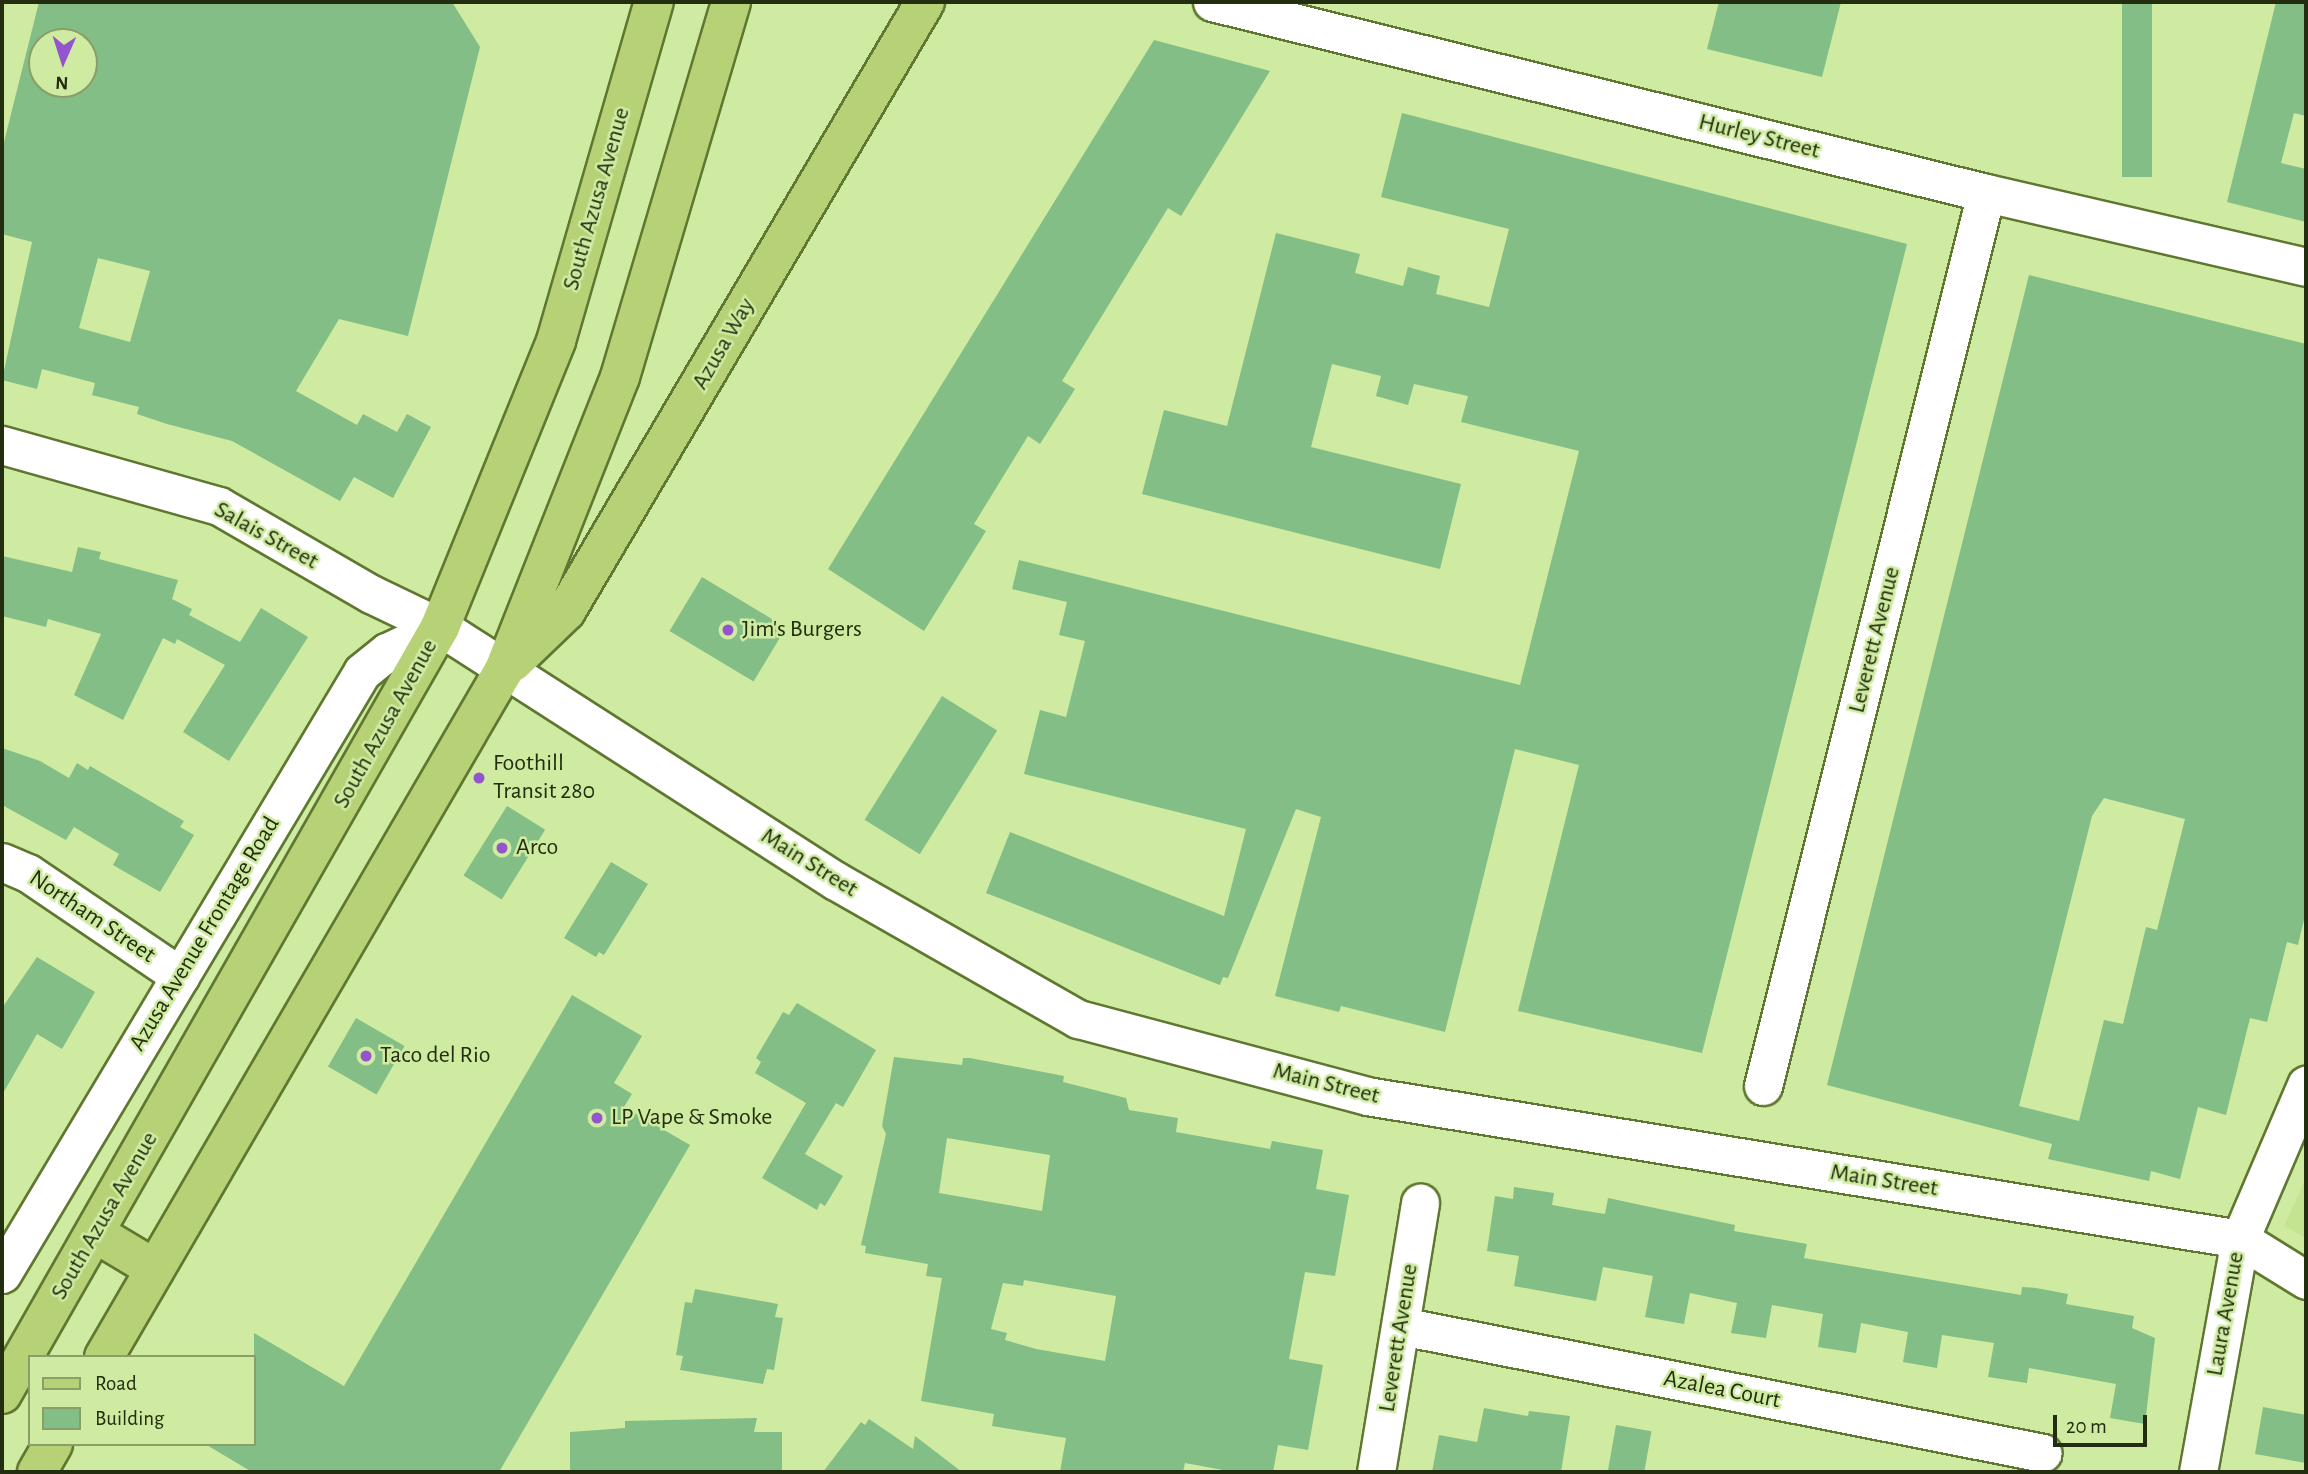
<!DOCTYPE html>
<style>
body{margin:0}
#map{position:relative;width:2308px;height:1474px;overflow:hidden;background:#ceeba1;font-family:"Alegreya Sans",sans-serif}
div>[style]{position:absolute}
.built>*{inset:0;background:#c4e491}
.building>*{inset:0;background:#82be85;transform-origin:0 0}
.roads{filter:drop-shadow(2px 0 #5f7730) drop-shadow(-2px 0 #5f7730) drop-shadow(0 2px #5f7730) drop-shadow(0 -2px #5f7730)}
.minor>*{height:37px;margin:-18.5px;padding:0 18.5px;transform-origin:18.5px;border-radius:18.5px;background:#fff}
.major>*{height:38px;margin:-19px;padding:0 19px;transform-origin:19px;border-radius:19px;background:#b7d176}
.dots>*{width:19px;height:19px;translate:-50% -50%;box-sizing:border-box;border:4px solid #ceeba1;border-radius:50%}
span{translate:-50% -50%;white-space:nowrap;text-align:center;line-height:1.15;-webkit-text-stroke:5px #ceeba1;paint-order:stroke}
.street-label{font-size:24px;color:#232d0f}
.poi-label{font-size:24px;color:#232d0f}
.left{translate:0 -50%;text-align:left}
.frame{position:absolute;inset:0;border:4px solid #232d0f;pointer-events:none}
.legend{position:absolute;left:28px;top:1355px;width:228px;height:91px;box-sizing:border-box;background:#ceeba1;border:2px solid #8a9f67;margin:0;padding:9px 12px;list-style:none;font-size:21px;color:#232d0f}
.legend li{display:flex;align-items:center;gap:14px;height:35px}
.legend b{width:35px;border:2px solid #8a9f67}
.north{position:absolute;left:28px;top:28px;width:70px;height:70px;box-sizing:border-box;background:#ceeba1;border:2px solid #8a9f67;border-radius:50%;rotate:183deg;font-size:19px;font-weight:700;line-height:28px;text-align:center;color:#232d0f}
.north::after{content:'';display:block;margin:auto;width:24px;height:32px;background:#9355cb;clip-path:polygon(50% 0,100% 100%,50% 72%,0 100%)}
.scale{position:absolute;left:2053px;top:1415px;width:94px;height:32px;box-sizing:border-box;border:4px solid #232d0f;border-top:0;padding-left:9px;font-size:21px;line-height:24px;white-space:nowrap;color:#232d0f;-webkit-text-stroke:5px #ceeba1;paint-order:stroke}
</style>
<div id="map">
<div class="built">
<div style="clip-path:polygon(2306px 1178px,2306px 1238px,2284px 1226px)"></div>
</div>
<div class="building">
<div style="clip-path:polygon(evenodd,39px 2px,452px 2px,480px 47px,408px 336px,339px 319px,296px 391px,357px 425px,363px 414px,397px 432px,407px 414px,431px 427px,393px 498px,354px 477px,340px 501px,232px 441px,167px 424px,137px 414px,139px 407px,92px 395px,95px 383px,42px 369px,37px 389px,2px 380px,32px 242px,2px 234px,2px 150px,39px 2px,42px 42px,84px 42px,84px 84px,42px 84px,42px 42px,39px 2px,98px 258px,150px 271px,130px 342px,79px 328px,98px 258px)"></div>
<div style="clip-path:polygon(1719px 2px,1841px 2px,1822px 77px,1707px 49px)"></div>
<div style="left:2122px;top:2px;width:30px;height:175px"></div>
<div style="clip-path:polygon(2276px 2px,2306px 2px,2306px 116px,2294px 113px,2281px 163px,2306px 169px,2306px 222px,2227px 202px)"></div>
<div style="clip-path:polygon(1154px 40px,1270px 71px,1181px 216px,1168px 208px,1062px 381px,1075px 389px,1040px 444px,1028px 436px,974px 524px,986px 531px,924px 631px,828px 569px)"></div>
<div style="clip-path:polygon(1402px 113px,1907px 244px,1702px 1053px,1518px 1011px,1579px 765px,1515px 749px,1445px 1032px,1341px 1006px,1339px 1012px,1275px 996px,1321px 817px,1296px 809px,1228px 978px,1223px 977px,1220px 985px,986px 893px,1010px 832px,1224px 916px,1246px 829px,1024px 774px,1040px 710px,1066px 717px,1085px 641px,1059px 635px,1067px 602px,1012px 589px,1019px 560px,1520px 685px,1579px 451px,1461px 422px,1468px 396px,1414px 384px,1408px 405px,1376px 396px,1381px 376px,1332px 364px,1311px 447px,1461px 484px,1440px 569px,1142px 494px,1164px 410px,1227px 426px,1276px 233px,1360px 254px,1355px 273px,1403px 286px,1408px 267px,1440px 276px,1436px 294px,1489px 307px,1509px 229px,1381px 197px)"></div>
<div style="clip-path:polygon(evenodd,2029px 275px,2306px 344px,2306px 911px,2298px 945px,2287px 942px,2267px 1022px,2250px 1018px,2226px 1115px,2198px 1107px,2180px 1179px,2151px 1171px,2149px 1181px,2048px 1159px,2052px 1144px,1827px 1085px,2029px 275px,2104px 798px,2185px 819px,2157px 930px,2146px 927px,2123px 1024px,2104px 1020px,2079px 1121px,2019px 1106px,2092px 816px,2104px 798px)"></div>
<div style="clip-path:polygon(78px 547px,101px 552px,99px 559px,178px 580px,172px 599px,192px 609px,189px 615px,240px 642px,261px 608px,308px 637px,229px 761px,183px 732px,225px 665px,177px 639px,175px 644px,163px 638px,123px 720px,74px 695px,101px 634px,48px 619px,46px 627px,2px 616px,2px 556px,72px 572px)"></div>
<div style="left:702px;top:577px;width:98px;height:63px;rotate:31deg"></div>
<div style="left:942px;top:696px;width:65px;height:146px;rotate:32deg"></div>
<div style="clip-path:polygon(2px 748px,40px 761px,69px 778px,77px 763px,88px 770px,90px 766px,184px 821px,180px 827px,194px 835px,160px 892px,113px 865px,119px 854px,74px 827px,66px 840px,2px 805px)"></div>
<div style="left:507px;top:806px;width:45px;height:82px;rotate:32deg"></div>
<div style="clip-path:polygon(611px 862px,648px 884px,604px 955px,599px 952px,596px 957px,564px 938px)"></div>
<div style="clip-path:polygon(37px 957px,95px 992px,62px 1049px,37px 1034px,2px 1095px,2px 1008px)"></div>
<div style="clip-path:polygon(572px 995px,642px 1036px,614px 1083px,632px 1094px,624px 1107px,690px 1145px,499px 1472px,252px 1472px,205px 1444px,254px 1444px,254px 1333px,344px 1386px)"></div>
<div style="clip-path:polygon(797px 1003px,876px 1050px,843px 1107px,836px 1103px,805px 1154px,843px 1176px,825px 1206px,820px 1203px,817px 1210px,762px 1178px,806px 1103px,755px 1073px,761px 1062px,756px 1058px,783px 1012px,789px 1015px)"></div>
<div style="left:356px;top:1018px;width:56px;height:56px;rotate:30deg"></div>
<div style="clip-path:polygon(evenodd,894px 1057px,962px 1065px,963px 1058px,970px 1058px,1064px 1076px,1063px 1082px,1126px 1098px,1129px 1110px,1178px 1118px,1176px 1132px,1270px 1149px,1272px 1141px,1323px 1150px,1316px 1189px,1349px 1195px,1335px 1276px,1305px 1272px,1289px 1359px,1323px 1365px,1308px 1450px,1278px 1445px,1273px 1472px,1234px 1472px,1185px 1463px,1183px 1472px,1060px 1472px,1066px 1438px,992px 1426px,994px 1414px,921px 1401px,942px 1278px,926px 1276px,928px 1264px,865px 1253px,866px 1246px,861px 1245px,886px 1134px,882px 1126px,894px 1057px,947px 1138px,1050px 1155px,1042px 1211px,939px 1193px,947px 1138px,894px 1057px,1024px 1280px,1116px 1296px,1105px 1361px,1036px 1349px,1005px 1340px,1007px 1333px,991px 1329px,1003px 1283px,1023px 1286px,1024px 1280px)"></div>
<div style="clip-path:polygon(1514px 1187px,1554px 1193px,1552px 1205px,1580px 1210px,1605px 1214px,1608px 1198px,1735px 1225px,1734px 1231px,1807px 1244px,1804px 1258px,2021px 1295px,2022px 1287px,2036px 1288px,2068px 1294px,2066px 1304px,2134px 1316px,2132px 1328px,2155px 1338px,2145px 1424px,2110px 1418px,2116px 1384px,2029px 1368px,2027px 1383px,1988px 1377px,1994px 1343px,1942px 1335px,1937px 1368px,1903px 1362px,1908px 1332px,1861px 1323px,1856px 1353px,1818px 1347px,1823px 1314px,1772px 1305px,1766px 1338px,1731px 1333px,1737px 1303px,1690px 1293px,1684px 1324px,1645px 1317px,1653px 1276px,1603px 1267px,1596px 1301px,1514px 1286px,1519px 1256px,1487px 1251px,1495px 1196px,1513px 1199px)"></div>
<div style="clip-path:polygon(695px 1289px,778px 1304px,775px 1317px,783px 1318px,774px 1370px,767px 1369px,763px 1384px,680px 1370px,683px 1356px,676px 1355px,685px 1302px,692px 1303px)"></div>
<div style="clip-path:polygon(2263px 1407px,2306px 1415px,2306px 1463px,2255px 1454px)"></div>
<div style="clip-path:polygon(1484px 1408px,1528px 1416px,1529px 1411px,1570px 1416px,1561px 1472px,1432px 1472px,1439px 1435px,1477px 1442px)"></div>
<div style="clip-path:polygon(757px 1418px,754px 1432px,782px 1432px,782px 1472px,570px 1472px,570px 1432px,625px 1428px,625px 1421px)"></div>
<div style="clip-path:polygon(869px 1419px,913px 1449px,915px 1436px,962px 1472px,823px 1472px,861px 1422px,865px 1425px)"></div>
<div style="left:1616px;top:1425px;width:36px;height:48px;rotate:10deg"></div>
</div>
<div class="roads">
<div class="minor">
<div style="left:1212px;top:2px;width:797px;rotate:13.86deg"></div>
<div style="left:1986px;top:193px;width:328px;rotate:13deg"></div>
<div style="left:2px;top:445px;width:225px;rotate:15.7deg"></div>
<div style="left:219px;top:506px;width:176px;rotate:30.1deg"></div>
<div style="left:371px;top:594px;width:76px;rotate:25.6deg"></div>
<div style="left:440px;top:627px;width:470px;rotate:32.7deg"></div>
<div style="left:836px;top:881px;width:279px;rotate:29.7deg"></div>
<div style="left:1078px;top:1019px;width:299px;rotate:14.9deg"></div>
<div style="left:1367px;top:1096px;width:885px;rotate:9.3deg"></div>
<div style="left:2240px;top:1239px;width:78px;rotate:31.8deg"></div>
<div style="left:2px;top:862px;width:28px;rotate:23deg"></div>
<div style="left:28px;top:873px;width:184px;rotate:34.1deg"></div>
<div style="left:1763px;top:1086px;width:920px;rotate:-75.98deg"></div>
<div style="left:2px;top:1274px;width:701px;rotate:-59.12deg"></div>
<div style="left:362px;top:672px;width:32px;rotate:-39deg"></div>
<div style="left:387px;top:652px;width:59px;rotate:-25.3deg"></div>
<div style="left:1401px;top:1326px;width:654px;rotate:11.19deg"></div>
<div style="left:1376px;top:1472px;width:273px;rotate:-80.7deg"></div>
<div style="left:2198px;top:1472px;width:237px;rotate:-79.8deg"></div>
<div style="left:2240px;top:1239px;width:168px;rotate:-66.8deg"></div>
</div>
<div class="major">
<div style="left:513px;top:662px;width:74px;rotate:-43.9deg"></div>
<div style="left:566px;top:611px;width:707px;rotate:-59.48deg"></div>
<div style="left:95px;top:1233px;width:70px;rotate:31deg"></div>
<div style="left:104px;top:1357px;width:795px;rotate:-59.79deg"></div>
<div style="left:504px;top:670px;width:315px;rotate:-68.4deg"></div>
<div style="left:620px;top:377px;width:391px;rotate:-73.5deg"></div>
<div style="left:2px;top:1394px;width:883px;rotate:-60.27deg"></div>
<div style="left:440px;top:627px;width:309px;rotate:-67.9deg"></div>
<div style="left:556px;top:341px;width:353px;rotate:-73.9deg"></div>
<div style="left:37px;top:1472px;width:32px;rotate:-60deg"></div>
</div>
</div>
<div class="dots">
<div style="left:728px;top:630px;background:#9355cb"></div>
<div style="left:479px;top:778px;background:#9355cb"></div>
<div style="left:502px;top:848px;background:#9355cb"></div>
<div style="left:366px;top:1056px;background:#9355cb"></div>
<div style="left:597px;top:1118px;background:#9355cb"></div>
</div>
<div class="street-label">
<span style="left:1759px;top:137px;rotate:14deg">Hurley Street</span>
<span style="left:597px;top:199px;rotate:-74deg">South Azusa Avenue</span>
<span style="left:724px;top:344px;rotate:-60deg">Azusa Way</span>
<span style="left:266px;top:536px;rotate:29deg">Salais Street</span>
<span style="left:1875px;top:640px;rotate:-76deg">Leverett Avenue</span>
<span style="left:386px;top:724px;rotate:-61deg">South Azusa Avenue</span>
<span style="left:809px;top:863px;rotate:32deg">Main Street</span>
<span style="left:92px;top:917px;rotate:34deg">Northam Street</span>
<span style="left:205px;top:934px;rotate:-59deg">Azusa Avenue Frontage Road</span>
<span style="left:1326px;top:1084px;rotate:14deg">Main Street</span>
<span style="left:1884px;top:1181px;rotate:9deg">Main Street</span>
<span style="left:105px;top:1216px;rotate:-60deg">South Azusa Avenue</span>
<span style="left:2226px;top:1314px;rotate:-80deg">Laura Avenue</span>
<span style="left:1399px;top:1338px;rotate:-81deg">Leverett Avenue</span>
<span style="left:1722px;top:1390px;rotate:11deg">Azalea Court</span>
</div>
<div class="poi-label">
<span class="left" style="left:742px;top:630px">Jim's Burgers</span>
<span class="left" style="left:493px;top:778px">Foothill<br>Transit 280</span>
<span class="left" style="left:516px;top:848px">Arco</span>
<span class="left" style="left:380px;top:1056px">Taco del Rio</span>
<span class="left" style="left:611px;top:1118px">LP Vape &amp; Smoke</span>
</div>
<div class="frame"></div>
<ul class="legend">
<li><b style="height:9px;background:#b7d176"></b>Road</li>
<li><b style="height:19px;background:#82be85"></b>Building</li>
</ul>
<div class="north">N</div>
<div class="scale">20 m</div>
</div>
